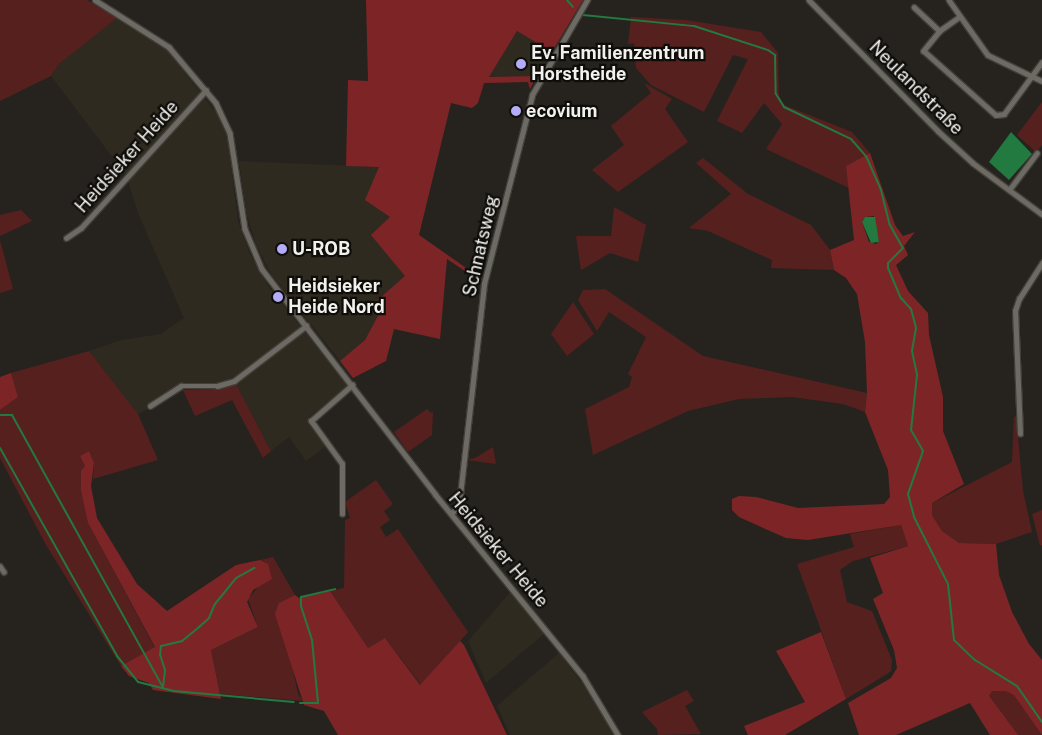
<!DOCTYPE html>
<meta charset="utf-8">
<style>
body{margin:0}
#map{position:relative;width:1042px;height:735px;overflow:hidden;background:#26231e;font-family:"Public Sans",sans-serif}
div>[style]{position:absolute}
.built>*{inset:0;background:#2f2a1f}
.green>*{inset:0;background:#56201f}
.forest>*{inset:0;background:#7d2526}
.water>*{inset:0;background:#227a41}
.stream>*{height:2px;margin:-1px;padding:0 1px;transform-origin:1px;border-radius:1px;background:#227a41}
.roads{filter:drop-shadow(1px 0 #413f3a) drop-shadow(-1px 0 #413f3a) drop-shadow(0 1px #413f3a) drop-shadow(0 -1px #413f3a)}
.street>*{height:4.5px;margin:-2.25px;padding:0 2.25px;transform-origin:2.25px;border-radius:2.25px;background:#6d6a64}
.dots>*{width:14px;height:14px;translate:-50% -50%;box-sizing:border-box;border:2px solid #0e0d0a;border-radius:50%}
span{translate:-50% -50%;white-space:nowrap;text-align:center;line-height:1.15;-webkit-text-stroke:4.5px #0e0d0a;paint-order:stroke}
.poi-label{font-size:18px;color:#f3f1ed;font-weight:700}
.left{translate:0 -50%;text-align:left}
.street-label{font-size:18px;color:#f3f1ed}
</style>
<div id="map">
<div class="built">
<div style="clip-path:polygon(117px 18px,167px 50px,221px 119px,227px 135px,238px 221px,250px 254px,268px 286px,348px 386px,309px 417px,309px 424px,326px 446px,306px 461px,289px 437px,271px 451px,236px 384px,183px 390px,138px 414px,89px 351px,121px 340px,161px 334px,184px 318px,138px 213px,126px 175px,51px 76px,59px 64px)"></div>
<div style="clip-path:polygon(517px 31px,552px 52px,537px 76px,489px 77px)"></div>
<div style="clip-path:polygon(239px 161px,379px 167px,391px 217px,372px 235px,406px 276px,373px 304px,380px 312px,365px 340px,340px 361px,272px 275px,256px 245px,246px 211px)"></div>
<div style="clip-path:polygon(511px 591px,544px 634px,486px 683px,468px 641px)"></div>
<div style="clip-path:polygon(559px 653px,593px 698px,613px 735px,510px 735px,497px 706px)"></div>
</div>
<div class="green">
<div style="clip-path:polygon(0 0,87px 0,117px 18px,59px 64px,51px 76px,0 101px)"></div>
<div style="clip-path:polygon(631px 17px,686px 20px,761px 32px,778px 53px,779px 96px,784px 105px,852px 132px,870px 153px,846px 166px,849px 188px,766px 149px,782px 124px,764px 103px,742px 133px,717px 121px,748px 59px,733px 55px,704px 112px,651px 85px,636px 68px,634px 43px,628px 44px)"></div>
<div style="clip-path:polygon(644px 83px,672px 99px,665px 109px,688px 142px,618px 192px,592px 170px,624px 145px,611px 126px,651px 93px)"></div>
<div style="clip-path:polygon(1042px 102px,1042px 145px,1036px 152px,1017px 135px)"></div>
<div style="clip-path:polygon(703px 158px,748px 194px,811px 225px,830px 250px,834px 270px,771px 268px,772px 260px,708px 231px,689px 228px,731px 194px,696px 163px)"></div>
<div style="clip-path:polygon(614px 207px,646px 225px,638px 262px,610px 253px,581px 270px,576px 236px,611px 236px)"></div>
<div style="clip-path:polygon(21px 210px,32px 221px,0 236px,0 215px)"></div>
<div style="clip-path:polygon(0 240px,13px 289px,0 293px)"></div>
<div style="clip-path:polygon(605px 289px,703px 356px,867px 393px,865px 412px,843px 404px,792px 397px,739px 399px,688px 411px,593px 455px,585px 409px,629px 387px,632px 377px,628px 374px,646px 337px,609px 312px,597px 331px,578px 300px,583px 290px)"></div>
<div style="clip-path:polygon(573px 302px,594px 334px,567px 356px,551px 334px)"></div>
<div style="clip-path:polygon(89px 351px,138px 414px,158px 460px,93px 479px,94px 463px,89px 451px,80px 456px,85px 466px,88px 523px,155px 648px,121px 666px,46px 545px,0 458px,0 410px,18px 397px,11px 373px)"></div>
<div style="clip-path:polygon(236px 384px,271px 451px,263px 458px,232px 400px,195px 416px,183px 390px,224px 388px)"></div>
<div style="clip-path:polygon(427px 409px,431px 413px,433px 411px,432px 435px,408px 452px,394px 432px)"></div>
<div style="clip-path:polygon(1016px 416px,1023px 491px,1032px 532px,996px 544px,959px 543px,942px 531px,932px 515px,932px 503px,1012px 462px,1014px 417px)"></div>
<div style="clip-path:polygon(493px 447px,496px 464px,467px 460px,475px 458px)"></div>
<div style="clip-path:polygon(376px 480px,393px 504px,384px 511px,390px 520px,380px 527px,386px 537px,398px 529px,468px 632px,421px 685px,385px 638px,368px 648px,330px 591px,344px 588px,345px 520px,350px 518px,345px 502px)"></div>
<div style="clip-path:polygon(1042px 510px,1042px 545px,1040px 546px,1032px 514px)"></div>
<div style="clip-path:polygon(901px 525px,908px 546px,853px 561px,840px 570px,847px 602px,872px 611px,892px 660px,891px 671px,887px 674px,846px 699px,797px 564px,854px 547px,850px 534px)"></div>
<div style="clip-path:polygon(273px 557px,295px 595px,279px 603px,298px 694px,303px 701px,220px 694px,211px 650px,258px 627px,248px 599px,259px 586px,265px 562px,260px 560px)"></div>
<div style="clip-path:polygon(1006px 672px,1042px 735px,1000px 735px,978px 700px)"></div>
<div style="clip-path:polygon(687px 690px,694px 701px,685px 706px,701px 734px,658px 735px,657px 729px,642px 712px)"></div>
</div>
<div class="forest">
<div style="clip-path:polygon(366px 0,583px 0,552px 52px,517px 31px,489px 77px,537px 76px,530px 89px,528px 82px,484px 83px,478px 103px,472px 108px,451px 103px,419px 235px,482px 279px,481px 282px,447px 259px,440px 339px,394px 329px,386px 361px,353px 378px,340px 361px,365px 340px,380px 312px,373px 304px,405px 276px,371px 235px,390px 217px,365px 200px,379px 167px,346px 166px,348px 80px,368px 81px)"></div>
<div style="clip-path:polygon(evenodd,870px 153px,895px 225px,903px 236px,915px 232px,904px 246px,908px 255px,896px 265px,908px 291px,928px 313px,929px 335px,943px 397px,943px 431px,964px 484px,932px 503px,932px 515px,942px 531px,959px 543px,996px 544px,999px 575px,1012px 612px,1029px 644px,1042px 660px,1042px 735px,1014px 695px,1006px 691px,992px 691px,989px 696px,1018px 735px,990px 735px,970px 703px,896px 735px,859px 735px,848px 703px,891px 678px,897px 668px,894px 650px,873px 599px,883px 593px,870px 558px,908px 546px,901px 525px,808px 540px,786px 538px,770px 531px,739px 517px,732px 510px,732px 499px,739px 496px,756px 497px,798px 508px,884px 504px,890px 497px,888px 470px,865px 412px,867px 393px,865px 342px,857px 294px,846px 278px,834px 270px,830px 250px,854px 240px,846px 166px,870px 153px,874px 216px,879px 242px,876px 244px,869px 242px,862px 222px,865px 217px,874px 216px)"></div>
<div style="clip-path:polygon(11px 373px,18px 397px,0 410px,0 377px)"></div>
<div style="clip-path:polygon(89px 451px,94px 463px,91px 486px,97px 518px,137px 584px,167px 611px,236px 565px,260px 560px,268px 564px,272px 579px,253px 590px,247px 602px,258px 627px,211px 650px,221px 699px,153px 690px,149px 683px,129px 676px,121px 666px,155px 647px,88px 523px,81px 490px,81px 471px,85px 466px,80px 456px)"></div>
<div style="clip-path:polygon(330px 591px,368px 648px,385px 638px,420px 685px,460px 641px,464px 645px,507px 735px,338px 735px,324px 711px,304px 705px,275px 614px,279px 603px,295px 595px,299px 598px)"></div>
<div style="clip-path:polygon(821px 632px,846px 699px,785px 735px,748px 735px,744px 726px,805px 702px,776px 651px)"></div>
</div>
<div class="water">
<div style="clip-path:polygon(1011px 132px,1032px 154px,1009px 180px,989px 162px)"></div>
<div style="clip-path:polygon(875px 217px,879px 242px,871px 243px,862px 222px,865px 217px)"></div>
</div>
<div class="stream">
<div style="left:567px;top:0;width:9px;rotate:49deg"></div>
<div style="left:583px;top:15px;width:112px;rotate:5.7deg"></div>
<div style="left:694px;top:26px;width:78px;rotate:18deg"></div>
<div style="left:768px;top:50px;width:9px;rotate:36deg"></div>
<div style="left:775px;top:55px;width:39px;rotate:89deg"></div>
<div style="left:776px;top:94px;width:15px;rotate:58deg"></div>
<div style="left:784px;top:107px;width:74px;rotate:25.5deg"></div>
<div style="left:851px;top:139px;width:23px;rotate:49deg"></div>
<div style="left:866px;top:156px;width:37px;rotate:66deg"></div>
<div style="left:881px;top:190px;width:36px;rotate:76deg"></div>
<div style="left:890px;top:225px;width:26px;rotate:61deg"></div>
<div style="left:903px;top:248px;width:21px;rotate:135deg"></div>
<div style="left:888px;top:263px;width:5px;rotate:90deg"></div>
<div style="left:888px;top:268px;width:33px;rotate:67deg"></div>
<div style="left:901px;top:298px;width:15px;rotate:48deg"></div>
<div style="left:911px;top:309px;width:20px;rotate:75deg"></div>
<div style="left:916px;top:328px;width:23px;rotate:100deg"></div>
<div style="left:912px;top:351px;width:25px;rotate:78deg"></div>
<div style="left:917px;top:375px;width:55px;rotate:96.2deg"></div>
<div style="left:911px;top:430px;width:24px;rotate:60deg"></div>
<div style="left:923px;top:451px;width:46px;rotate:109.2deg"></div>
<div style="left:908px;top:494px;width:24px;rotate:75deg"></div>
<div style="left:914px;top:517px;width:75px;rotate:63.1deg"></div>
<div style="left:948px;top:584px;width:56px;rotate:83.9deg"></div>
<div style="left:954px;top:640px;width:29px;rotate:44deg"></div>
<div style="left:975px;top:660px;width:49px;rotate:31.8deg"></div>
<div style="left:1017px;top:686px;width:44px;rotate:55.2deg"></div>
<div style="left:0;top:415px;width:12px"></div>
<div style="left:12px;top:415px;width:310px;rotate:61deg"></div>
<div style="left:0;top:448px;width:239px;rotate:60.6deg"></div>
<div style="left:117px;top:656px;width:33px;rotate:51deg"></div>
<div style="left:138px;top:682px;width:37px;rotate:14deg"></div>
<div style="left:174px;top:691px;width:120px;rotate:5.3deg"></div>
<div style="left:163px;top:687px;width:17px;rotate:-83deg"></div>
<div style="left:165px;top:670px;width:16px;rotate:-108deg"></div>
<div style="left:160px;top:655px;width:9px;rotate:-84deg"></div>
<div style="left:161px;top:646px;width:22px;rotate:-13deg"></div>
<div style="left:182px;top:641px;width:21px;rotate:-39deg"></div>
<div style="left:198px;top:628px;width:15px;rotate:-42deg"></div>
<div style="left:209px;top:618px;width:15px;rotate:-67deg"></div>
<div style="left:215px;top:604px;width:33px;rotate:-51deg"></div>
<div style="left:236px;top:578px;width:21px;rotate:-29deg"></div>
<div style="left:300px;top:703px;width:18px"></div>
<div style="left:318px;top:703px;width:63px;rotate:-95.4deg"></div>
<div style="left:312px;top:640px;width:36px;rotate:-108deg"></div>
<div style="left:301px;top:606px;width:9px;rotate:-90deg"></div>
<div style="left:301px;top:597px;width:35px;rotate:-13deg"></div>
</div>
<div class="roads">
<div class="street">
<div style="left:95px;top:0;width:88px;rotate:32.4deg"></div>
<div style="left:169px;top:47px;width:73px;rotate:50deg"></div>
<div style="left:216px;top:103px;width:33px;rotate:65deg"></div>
<div style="left:230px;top:133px;width:97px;rotate:81.1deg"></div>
<div style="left:245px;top:229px;width:43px;rotate:67deg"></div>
<div style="left:262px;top:269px;width:284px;rotate:52.4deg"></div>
<div style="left:435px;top:494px;width:235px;rotate:50.9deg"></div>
<div style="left:583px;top:676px;width:69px;rotate:59.3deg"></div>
<div style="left:809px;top:0;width:184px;rotate:45.4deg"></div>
<div style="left:938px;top:131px;width:47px;rotate:42.4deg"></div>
<div style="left:973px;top:163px;width:86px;rotate:36.5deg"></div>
<div style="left:949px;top:0;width:67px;rotate:54.7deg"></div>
<div style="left:988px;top:55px;width:60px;rotate:25.7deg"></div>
<div style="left:914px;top:7px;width:35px;rotate:43deg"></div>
<div style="left:960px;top:17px;width:24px;rotate:145deg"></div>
<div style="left:940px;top:31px;width:26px;rotate:129deg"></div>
<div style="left:924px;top:51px;width:96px;rotate:41.6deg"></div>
<div style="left:996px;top:115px;width:8px;rotate:-7deg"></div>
<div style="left:1004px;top:114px;width:64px;rotate:-53.8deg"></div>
<div style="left:1009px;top:190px;width:46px;rotate:-52.9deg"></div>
<div style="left:66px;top:238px;width:18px;rotate:-34deg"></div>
<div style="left:81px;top:228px;width:186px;rotate:-47.8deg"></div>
<div style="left:150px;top:406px;width:37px;rotate:-33deg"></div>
<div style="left:181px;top:386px;width:36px"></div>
<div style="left:217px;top:386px;width:18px;rotate:-16deg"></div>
<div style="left:234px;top:381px;width:91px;rotate:-37.4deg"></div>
<div style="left:1020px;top:434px;width:123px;rotate:-92.3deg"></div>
<div style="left:1015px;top:311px;width:13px;rotate:-72deg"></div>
<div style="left:1019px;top:299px;width:43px;rotate:-57.4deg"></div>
<div style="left:452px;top:513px;width:11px;rotate:-52deg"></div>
<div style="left:459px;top:504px;width:221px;rotate:-83.5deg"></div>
<div style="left:484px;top:284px;width:195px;rotate:-75.7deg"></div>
<div style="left:532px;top:95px;width:110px;rotate:-59.9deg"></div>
<div style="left:342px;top:514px;width:50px;rotate:-90deg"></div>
<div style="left:342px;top:464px;width:53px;rotate:-125.8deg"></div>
<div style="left:311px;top:421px;width:55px;rotate:-41.3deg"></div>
<div style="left:0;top:566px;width:7px;rotate:56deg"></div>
</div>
</div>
<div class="dots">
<div style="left:521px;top:64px;background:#b4acf9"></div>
<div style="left:516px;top:111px;background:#b4acf9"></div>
<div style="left:282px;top:249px;background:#b4acf9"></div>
<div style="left:278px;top:297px;background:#b4acf9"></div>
</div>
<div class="poi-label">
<span class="left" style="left:531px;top:64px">Ev. Familienzentrum<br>Horstheide</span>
<span class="left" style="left:526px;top:111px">ecovium</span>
<span class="left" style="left:292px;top:249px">U-ROB</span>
<span class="left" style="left:288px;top:297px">Heidsieker<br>Heide Nord</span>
</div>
<div class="street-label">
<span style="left:916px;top:88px;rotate:45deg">Neulandstraße</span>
<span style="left:127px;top:157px;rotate:-48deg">Heidsieker Heide</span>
<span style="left:481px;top:246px;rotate:-77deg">Schnatsweg</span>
<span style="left:498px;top:550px;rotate:50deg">Heidsieker Heide</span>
</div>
</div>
